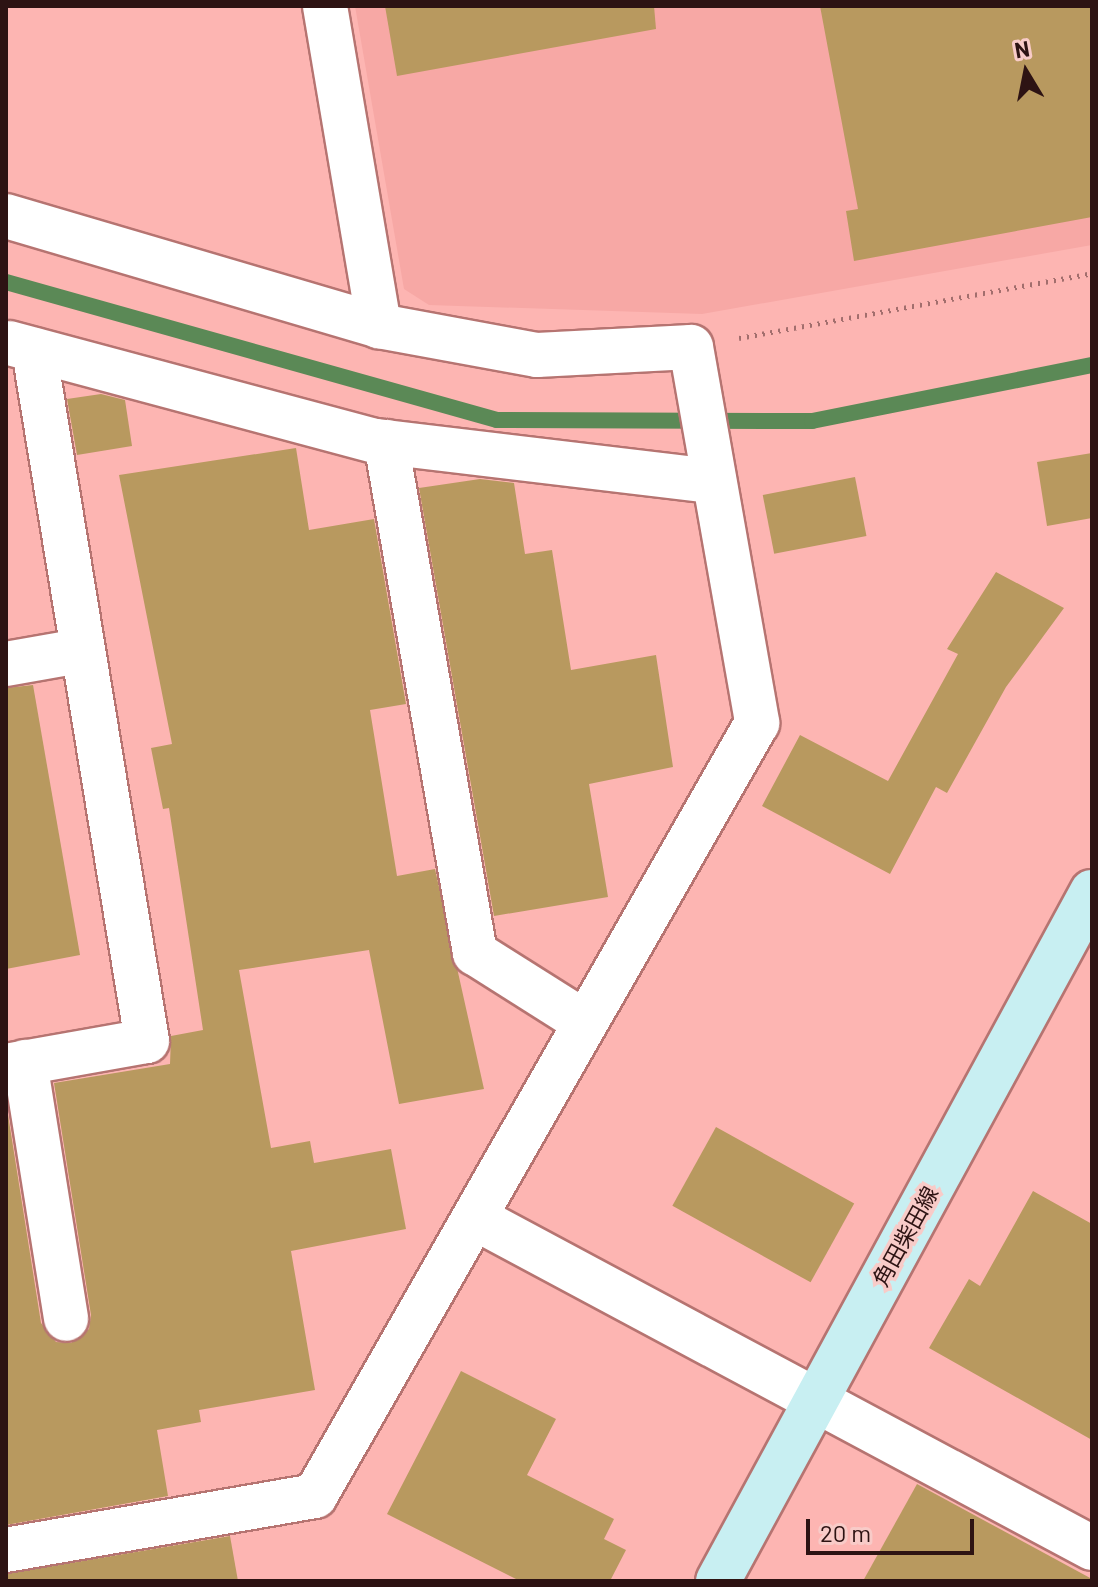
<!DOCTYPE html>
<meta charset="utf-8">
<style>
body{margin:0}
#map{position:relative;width:1098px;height:1587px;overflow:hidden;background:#fdb5b2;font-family:Barlow,"Noto Sans JP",sans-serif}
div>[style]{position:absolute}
.built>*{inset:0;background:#f7a8a5}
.stream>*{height:16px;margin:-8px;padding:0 8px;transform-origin:8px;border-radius:8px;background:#5b8956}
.building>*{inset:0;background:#b8995f;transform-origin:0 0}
.path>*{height:5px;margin-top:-2.5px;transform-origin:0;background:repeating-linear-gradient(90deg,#a26e6d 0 2px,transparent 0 8px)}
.roads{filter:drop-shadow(2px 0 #b67471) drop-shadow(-2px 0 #b67471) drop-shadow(0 2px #b67471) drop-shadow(0 -2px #b67471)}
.street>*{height:44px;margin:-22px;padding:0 22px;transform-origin:22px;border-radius:22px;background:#fff}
.secondary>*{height:44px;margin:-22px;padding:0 22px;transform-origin:22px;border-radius:22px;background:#c8eff2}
span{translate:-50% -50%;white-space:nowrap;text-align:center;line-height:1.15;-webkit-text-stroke:7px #f8cbc8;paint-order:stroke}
.street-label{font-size:22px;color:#2d1313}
.frame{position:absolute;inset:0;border:8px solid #2d1313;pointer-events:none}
.north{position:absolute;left:986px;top:32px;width:80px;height:80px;-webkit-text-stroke:6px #f8cbc8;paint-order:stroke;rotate:350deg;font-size:22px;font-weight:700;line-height:32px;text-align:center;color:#2d1313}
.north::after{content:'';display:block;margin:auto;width:28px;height:36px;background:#2d1313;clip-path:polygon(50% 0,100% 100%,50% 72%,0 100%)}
.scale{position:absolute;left:806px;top:1519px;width:168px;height:36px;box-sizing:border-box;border:4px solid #2d1313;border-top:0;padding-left:10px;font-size:24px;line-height:28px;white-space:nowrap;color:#2d1313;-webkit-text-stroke:6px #f8cbc8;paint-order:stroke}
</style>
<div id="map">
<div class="built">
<div style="clip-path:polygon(355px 6px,1092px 6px,1092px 245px,702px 314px,429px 305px,404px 289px)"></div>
</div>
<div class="stream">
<div style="left:6px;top:282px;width:510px;rotate:15.7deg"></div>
<div style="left:497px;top:420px;width:315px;rotate:0.2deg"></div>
<div style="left:812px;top:421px;width:286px;rotate:-11.3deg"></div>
</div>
<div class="building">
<div style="clip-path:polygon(385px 6px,654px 6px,656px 29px,397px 76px)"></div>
<div style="clip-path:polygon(820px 6px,1092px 6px,1092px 217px,854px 261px,846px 211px,858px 209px)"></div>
<div style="clip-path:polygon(101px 394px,125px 400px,132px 446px,77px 455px,67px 399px)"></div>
<div style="clip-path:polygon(296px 448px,309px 530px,374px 519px,406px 704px,370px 710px,397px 876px,435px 869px,484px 1089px,399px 1104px,369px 950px,239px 970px,271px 1148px,310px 1141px,314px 1163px,391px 1149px,406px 1229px,291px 1251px,315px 1390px,199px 1410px,201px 1422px,157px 1430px,168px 1496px,6px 1525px,6px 1102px,41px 1323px,56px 1342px,71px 1343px,89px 1329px,91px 1315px,54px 1083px,170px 1064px,171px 1036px,203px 1030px,169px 808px,163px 809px,151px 748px,172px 744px,119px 475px)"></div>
<div style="clip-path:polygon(1092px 453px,1092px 518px,1047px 526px,1037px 462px)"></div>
<div style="left:855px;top:477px;width:60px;height:94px;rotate:79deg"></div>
<div style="clip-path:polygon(480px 479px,514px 483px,525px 554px,552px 550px,571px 670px,656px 655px,673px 767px,589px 784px,608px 897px,494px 916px,419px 488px)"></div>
<div style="clip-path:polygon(996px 572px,1064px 608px,1006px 687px,947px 793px,936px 787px,890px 874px,762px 806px,800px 735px,888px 781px,958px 654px,947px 649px)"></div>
<div style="clip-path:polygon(33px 685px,80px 955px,6px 969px,6px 688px)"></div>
<div style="left:716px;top:1127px;width:158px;height:90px;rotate:29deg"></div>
<div style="clip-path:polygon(1033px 1191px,1092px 1224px,1092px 1440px,929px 1348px,969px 1279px,980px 1286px)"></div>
<div style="clip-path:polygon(461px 1371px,556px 1419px,527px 1475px,614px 1519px,604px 1539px,626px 1550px,610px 1581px,520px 1581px,387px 1514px)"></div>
<div style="clip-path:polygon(917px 1484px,1092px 1579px,1092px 1581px,863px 1581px)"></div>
<div style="clip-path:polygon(230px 1536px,238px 1581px,6px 1581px,6px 1574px)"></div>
</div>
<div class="path">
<div style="left:739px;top:338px;width:359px;rotate:-10.4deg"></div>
</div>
<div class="roads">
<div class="street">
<div style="left:325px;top:6px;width:325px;rotate:80.4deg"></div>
<div style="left:6px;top:216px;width:389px;rotate:16.4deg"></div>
<div style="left:379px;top:326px;width:161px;rotate:10.4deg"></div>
<div style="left:537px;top:355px;width:154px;rotate:-3deg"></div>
<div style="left:691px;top:347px;width:382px;rotate:80deg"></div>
<div style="left:757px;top:723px;width:890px;rotate:119.76deg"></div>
<div style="left:315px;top:1496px;width:314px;rotate:170.1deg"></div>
<div style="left:9px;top:343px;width:380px;rotate:15deg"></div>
<div style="left:376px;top:441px;width:338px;rotate:6.8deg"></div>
<div style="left:386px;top:442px;width:519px;rotate:80.12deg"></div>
<div style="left:475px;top:953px;width:129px;rotate:32.3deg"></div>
<div style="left:6px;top:664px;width:75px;rotate:-10deg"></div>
<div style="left:25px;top:1062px;width:260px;rotate:80.9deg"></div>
<div style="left:6px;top:1066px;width:143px;rotate:-10.1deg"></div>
<div style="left:147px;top:1041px;width:700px;rotate:-99.29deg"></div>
<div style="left:479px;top:1220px;width:695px;rotate:28.15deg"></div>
</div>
<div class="secondary">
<div style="left:718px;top:1581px;width:784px;rotate:-61.51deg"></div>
</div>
</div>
<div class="street-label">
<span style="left:905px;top:1236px;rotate:-61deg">角田柴田線</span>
</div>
<div class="frame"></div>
<div class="north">N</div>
<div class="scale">20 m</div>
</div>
